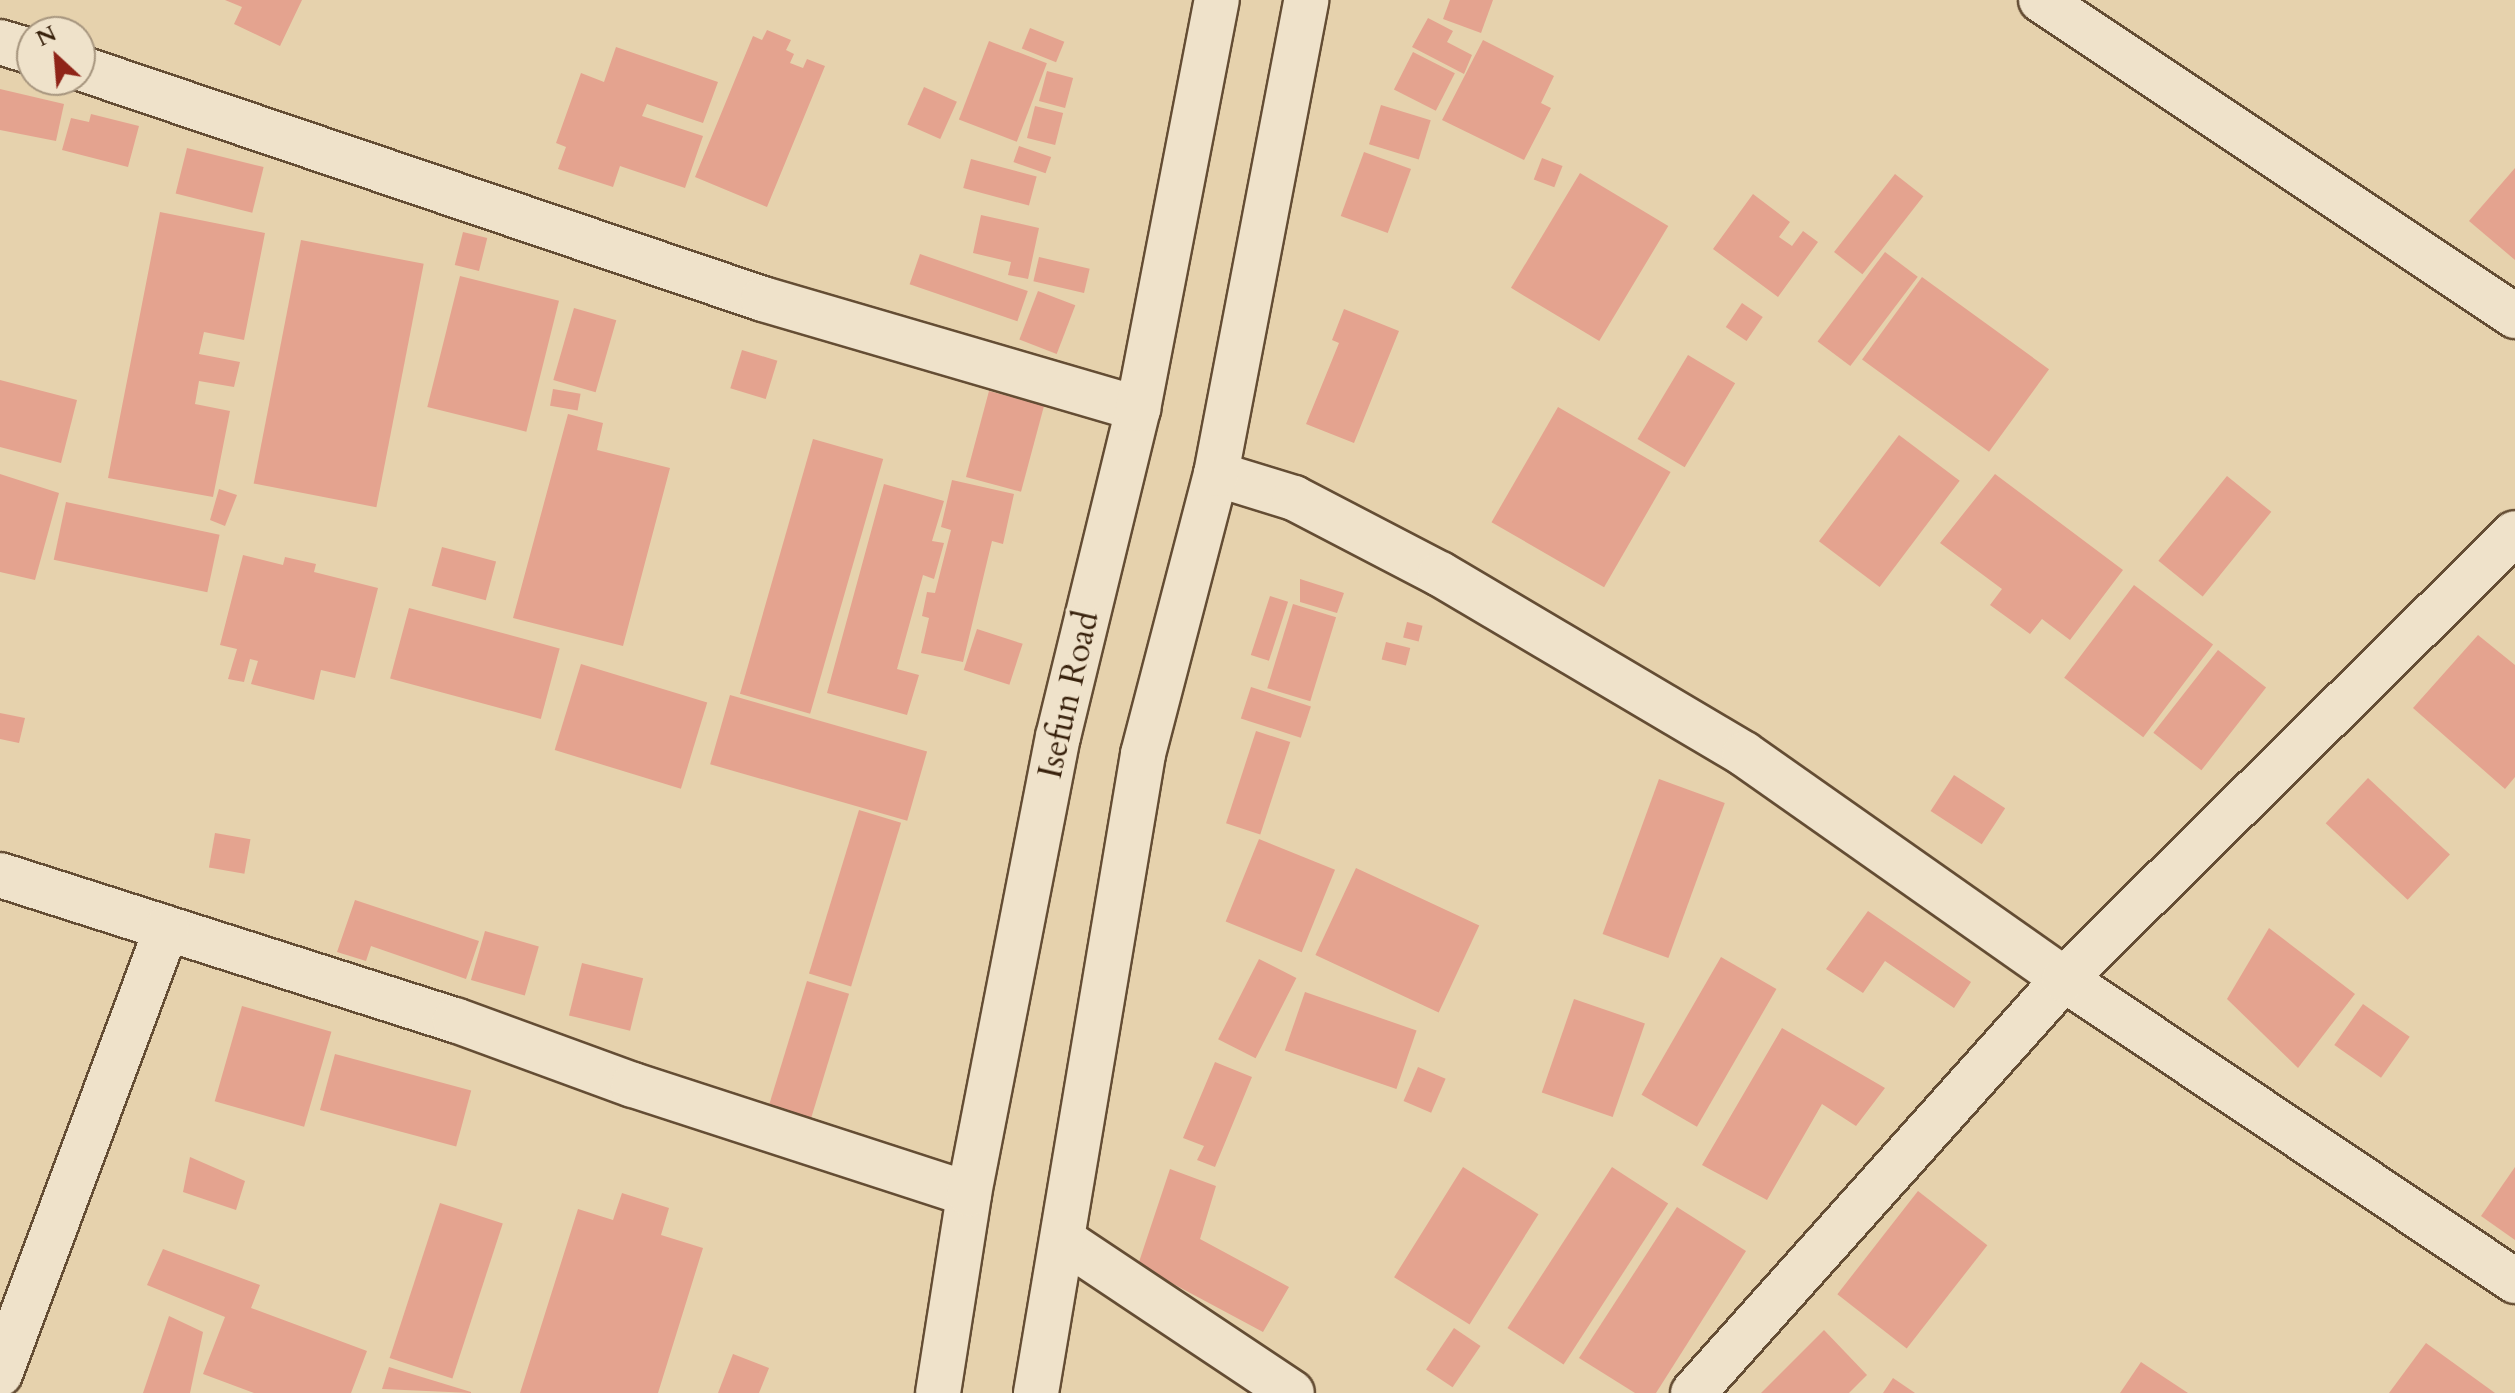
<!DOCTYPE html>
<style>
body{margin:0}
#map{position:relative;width:2515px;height:1393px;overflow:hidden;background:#e6d2ad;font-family:Cardo,serif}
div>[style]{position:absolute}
.building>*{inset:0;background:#e4a38f;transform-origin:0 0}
.roads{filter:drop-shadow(2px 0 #644d34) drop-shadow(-2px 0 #644d34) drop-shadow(0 2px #644d34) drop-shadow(0 -2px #644d34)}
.minor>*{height:44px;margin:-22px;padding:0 22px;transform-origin:22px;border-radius:22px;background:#efe2ca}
.tertiary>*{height:44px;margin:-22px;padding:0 22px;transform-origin:22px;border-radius:22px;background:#efe2ca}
span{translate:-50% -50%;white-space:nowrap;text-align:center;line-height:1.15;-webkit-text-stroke:8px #efe2ca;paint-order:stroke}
.street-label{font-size:34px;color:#38210c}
.north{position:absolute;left:16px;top:16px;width:80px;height:80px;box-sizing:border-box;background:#efe2ca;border:2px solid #a6957e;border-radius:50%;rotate:334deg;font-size:22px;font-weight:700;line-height:32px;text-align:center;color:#38210c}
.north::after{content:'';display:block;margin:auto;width:28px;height:36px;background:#8f2418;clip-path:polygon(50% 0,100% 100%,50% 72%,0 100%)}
</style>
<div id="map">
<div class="building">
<div style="clip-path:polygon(225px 0,302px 0,280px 46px,234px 24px,242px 7px)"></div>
<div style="clip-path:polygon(1450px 0,1493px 0,1481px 33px,1443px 19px)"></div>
<div style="clip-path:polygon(1428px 18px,1453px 31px,1447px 42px,1472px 55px,1464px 74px,1412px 47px)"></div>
<div style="left:1030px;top:28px;width:37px;height:22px;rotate:22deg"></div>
<div style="clip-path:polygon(767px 30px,791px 40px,786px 50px,794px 54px,790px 63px,803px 68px,807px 59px,825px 66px,767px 207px,695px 177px,753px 36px,762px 40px)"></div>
<div style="clip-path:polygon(1483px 40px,1554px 76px,1541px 103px,1551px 108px,1524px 160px,1442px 120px)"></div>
<div style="left:989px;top:41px;width:62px;height:84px;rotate:21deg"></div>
<div style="clip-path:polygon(616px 47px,718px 82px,703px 123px,647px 104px,642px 116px,703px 136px,685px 188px,620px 166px,613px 187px,558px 169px,566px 147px,556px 143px,581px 73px,604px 82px)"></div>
<div style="left:1413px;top:52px;width:47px;height:42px;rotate:27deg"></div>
<div style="left:1047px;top:71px;width:27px;height:31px;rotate:15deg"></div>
<div style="left:924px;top:87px;width:36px;height:41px;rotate:24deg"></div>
<div style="clip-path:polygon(0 89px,64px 104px,56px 141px,0 130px)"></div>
<div style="left:1381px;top:105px;width:52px;height:41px;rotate:17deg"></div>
<div style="left:1035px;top:106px;width:29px;height:33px;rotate:14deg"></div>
<div style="clip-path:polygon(91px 114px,139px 126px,128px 167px,62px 150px,71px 118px,89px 122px)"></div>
<div style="left:1019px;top:146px;width:34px;height:17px;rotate:19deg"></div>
<div style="left:187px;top:148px;width:79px;height:47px;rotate:14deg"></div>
<div style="left:1364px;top:152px;width:50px;height:68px;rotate:20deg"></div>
<div style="left:1542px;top:158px;width:22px;height:23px;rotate:21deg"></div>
<div style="left:971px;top:159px;width:68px;height:30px;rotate:15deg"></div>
<div style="clip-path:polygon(2515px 168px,2515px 260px,2469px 221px)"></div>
<div style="left:1580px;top:173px;width:103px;height:134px;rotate:31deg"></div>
<div style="left:1895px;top:174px;width:36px;height:99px;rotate:38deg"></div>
<div style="clip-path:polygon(1753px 194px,1790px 222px,1779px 237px,1792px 246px,1803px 231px,1818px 242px,1778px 297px,1713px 249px)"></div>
<div style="clip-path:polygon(160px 212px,265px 233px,244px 340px,204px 332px,199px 354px,240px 362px,234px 387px,199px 381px,195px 404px,230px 411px,213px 497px,108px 478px)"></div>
<div style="clip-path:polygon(981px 215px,1039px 228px,1028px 279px,1008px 275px,1011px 262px,973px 253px)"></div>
<div style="left:463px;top:232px;width:25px;height:34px;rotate:14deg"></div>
<div style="left:301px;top:240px;width:125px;height:248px;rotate:11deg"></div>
<div style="left:1885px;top:252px;width:41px;height:112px;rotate:37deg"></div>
<div style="left:920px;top:254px;width:114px;height:32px;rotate:19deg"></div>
<div style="left:1039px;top:257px;width:52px;height:25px;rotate:13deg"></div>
<div style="left:460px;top:276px;width:102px;height:135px;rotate:14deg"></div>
<div style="left:1922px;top:277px;width:157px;height:102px;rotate:36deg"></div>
<div style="left:1038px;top:291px;width:40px;height:52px;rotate:21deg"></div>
<div style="left:1742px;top:303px;width:25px;height:29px;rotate:34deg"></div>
<div style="left:574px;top:308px;width:44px;height:75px;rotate:16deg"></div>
<div style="clip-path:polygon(1344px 309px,1399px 331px,1354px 443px,1306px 424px,1339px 343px,1332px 340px)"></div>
<div style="left:742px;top:350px;width:37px;height:40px;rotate:17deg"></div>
<div style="left:1688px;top:355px;width:55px;height:98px;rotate:31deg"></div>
<div style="clip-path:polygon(0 380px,77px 400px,61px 463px,0 447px)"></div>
<div style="left:553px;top:389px;width:28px;height:17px;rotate:10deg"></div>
<div style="left:989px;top:391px;width:57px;height:89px;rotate:15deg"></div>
<div style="left:1558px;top:407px;width:130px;height:133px;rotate:30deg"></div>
<div style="clip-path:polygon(568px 414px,603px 423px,597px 450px,670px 468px,623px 646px,513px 618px)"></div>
<div style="left:1899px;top:435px;width:76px;height:133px;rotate:37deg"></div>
<div style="left:813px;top:439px;width:73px;height:265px;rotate:16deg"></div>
<div style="clip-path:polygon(0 474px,59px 493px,35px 580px,0 572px)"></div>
<div style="clip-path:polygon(1995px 474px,2123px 570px,2070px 640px,2042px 619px,2030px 634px,1990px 605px,2002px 589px,1940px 543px)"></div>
<div style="left:2227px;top:476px;width:57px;height:109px;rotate:39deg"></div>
<div style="clip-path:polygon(952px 480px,1014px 494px,1003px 544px,992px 541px,963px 662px,921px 653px,929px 618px,922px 616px,927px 592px,935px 593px,951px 530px,941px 527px)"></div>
<div style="clip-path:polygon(884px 484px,944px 501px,932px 541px,944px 543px,934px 579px,923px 575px,897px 669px,919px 675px,907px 715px,827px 693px)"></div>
<div style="clip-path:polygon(219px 489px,237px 495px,225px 526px,210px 520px)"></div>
<div style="left:66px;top:502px;width:157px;height:59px;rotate:12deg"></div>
<div style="left:442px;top:547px;width:56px;height:40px;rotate:15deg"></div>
<div style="clip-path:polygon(243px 555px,283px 565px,285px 557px,316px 564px,314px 572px,378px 588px,355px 678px,321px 670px,314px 700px,251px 684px,258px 661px,250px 659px,244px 682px,228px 679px,237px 649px,220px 645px)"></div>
<div style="clip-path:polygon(1300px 579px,1344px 593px,1337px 613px,1300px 602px)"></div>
<div style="left:2134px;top:585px;width:99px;height:116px;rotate:37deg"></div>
<div style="left:1270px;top:596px;width:19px;height:62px;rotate:18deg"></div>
<div style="left:1293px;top:604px;width:45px;height:88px;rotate:17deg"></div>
<div style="left:409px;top:608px;width:156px;height:73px;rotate:15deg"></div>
<div style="left:1407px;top:622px;width:16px;height:16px;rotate:14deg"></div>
<div style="left:977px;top:629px;width:48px;height:43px;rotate:18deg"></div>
<div style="clip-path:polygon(2478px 635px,2515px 665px,2515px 777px,2505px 789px,2413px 708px)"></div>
<div style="left:1386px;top:642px;width:25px;height:18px;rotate:14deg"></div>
<div style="left:2218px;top:650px;width:61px;height:105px;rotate:38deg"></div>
<div style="left:581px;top:664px;width:132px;height:90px;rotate:17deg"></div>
<div style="left:1251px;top:687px;width:63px;height:33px;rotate:18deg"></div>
<div style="left:730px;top:695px;width:205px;height:72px;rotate:16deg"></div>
<div style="clip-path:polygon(0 713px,25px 718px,19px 743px,0 739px)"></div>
<div style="left:1256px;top:731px;width:36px;height:97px;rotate:18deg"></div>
<div style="left:1954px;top:775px;width:61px;height:43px;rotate:33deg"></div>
<div style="left:2368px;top:778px;width:112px;height:62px;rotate:43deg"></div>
<div style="left:1659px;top:779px;width:70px;height:165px;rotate:20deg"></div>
<div style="left:859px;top:810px;width:44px;height:171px;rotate:17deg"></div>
<div style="left:215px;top:833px;width:36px;height:35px;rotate:10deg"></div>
<div style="left:1259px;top:839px;width:82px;height:89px;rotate:22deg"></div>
<div style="left:1356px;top:868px;width:136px;height:96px;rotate:25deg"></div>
<div style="clip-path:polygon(355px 900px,479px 941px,466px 979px,371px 946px,366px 961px,337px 952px)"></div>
<div style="clip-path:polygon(1868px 911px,1971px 982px,1954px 1008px,1885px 961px,1863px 993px,1826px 969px)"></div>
<div style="clip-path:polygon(2269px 928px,2355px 994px,2298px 1068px,2227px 999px)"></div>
<div style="left:485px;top:931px;width:56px;height:51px;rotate:16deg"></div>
<div style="left:1721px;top:957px;width:64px;height:159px;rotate:30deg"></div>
<div style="left:1259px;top:959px;width:42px;height:90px;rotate:27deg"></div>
<div style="left:582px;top:963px;width:63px;height:54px;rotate:14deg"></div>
<div style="left:807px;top:981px;width:44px;height:148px;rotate:17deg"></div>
<div style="left:1305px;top:992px;width:118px;height:62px;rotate:19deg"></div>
<div style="left:1574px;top:999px;width:75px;height:99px;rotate:19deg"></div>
<div style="left:2363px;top:1004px;width:57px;height:50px;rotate:35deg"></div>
<div style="left:242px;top:1006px;width:93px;height:99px;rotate:16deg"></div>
<div style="clip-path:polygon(1782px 1028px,1885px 1088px,1856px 1126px,1822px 1104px,1767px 1200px,1702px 1165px)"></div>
<div style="left:335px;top:1054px;width:141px;height:58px;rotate:15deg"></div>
<div style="clip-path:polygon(1215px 1062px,1252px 1077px,1215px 1167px,1197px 1160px,1204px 1146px,1183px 1138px)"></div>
<div style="left:1418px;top:1067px;width:30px;height:37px;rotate:23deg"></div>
<div style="clip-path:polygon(190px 1157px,245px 1181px,236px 1210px,183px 1192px)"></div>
<div style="left:1463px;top:1167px;width:89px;height:130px;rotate:32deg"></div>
<div style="left:1612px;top:1167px;width:67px;height:192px;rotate:33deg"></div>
<div style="clip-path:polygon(2515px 1167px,2515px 1240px,2481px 1216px)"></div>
<div style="clip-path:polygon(1170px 1169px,1216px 1186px,1200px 1239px,1289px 1287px,1263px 1332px,1138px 1265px)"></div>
<div style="left:1918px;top:1191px;width:88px;height:131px;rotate:38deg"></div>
<div style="clip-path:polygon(622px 1193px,669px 1208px,661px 1235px,703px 1248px,658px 1393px,520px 1393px,578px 1209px,613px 1220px)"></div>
<div style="left:440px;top:1203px;width:66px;height:163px;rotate:18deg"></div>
<div style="clip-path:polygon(1677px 1207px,1746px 1251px,1656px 1393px,1635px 1393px,1579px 1358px)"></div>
<div style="clip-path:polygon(163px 1249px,260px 1285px,251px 1308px,367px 1351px,351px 1393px,254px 1393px,203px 1374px,225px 1317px,147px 1285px)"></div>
<div style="clip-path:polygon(169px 1316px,203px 1332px,190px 1393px,143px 1393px)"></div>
<div style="left:1454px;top:1328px;width:32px;height:50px;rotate:34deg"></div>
<div style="clip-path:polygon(1824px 1330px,1867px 1375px,1849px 1393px,1761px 1393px)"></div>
<div style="clip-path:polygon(2426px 1343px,2495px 1393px,2389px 1393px)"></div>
<div style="clip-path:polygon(733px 1354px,769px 1368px,759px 1393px,718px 1393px)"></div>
<div style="clip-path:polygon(2141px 1362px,2188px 1393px,2120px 1393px)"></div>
<div style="clip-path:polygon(389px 1367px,471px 1392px,471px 1393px,382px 1389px)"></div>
<div style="clip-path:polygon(1893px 1378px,1915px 1393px,1883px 1393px)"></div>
</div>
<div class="roads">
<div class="minor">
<div style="left:2041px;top:0;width:570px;rotate:33.69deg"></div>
<div style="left:0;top:42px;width:34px;rotate:17deg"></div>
<div style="left:80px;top:68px;width:721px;rotate:18.69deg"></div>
<div style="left:763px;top:299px;width:391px;rotate:16.3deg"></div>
<div style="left:1216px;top:474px;width:82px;rotate:17.1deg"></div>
<div style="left:1294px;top:498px;width:165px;rotate:27.5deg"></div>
<div style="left:1440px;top:574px;width:353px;rotate:30.6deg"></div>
<div style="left:1744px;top:754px;width:391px;rotate:35.1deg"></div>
<div style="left:2064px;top:979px;width:543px;rotate:33.81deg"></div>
<div style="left:0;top:875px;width:478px;rotate:17.7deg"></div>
<div style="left:455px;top:1020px;width:189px;rotate:20.1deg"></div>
<div style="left:633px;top:1085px;width:353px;rotate:18deg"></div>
<div style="left:1063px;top:1240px;width:275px;rotate:33.7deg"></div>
<div style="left:0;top:1374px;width:476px;rotate:-69.5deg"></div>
<div style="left:1693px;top:1393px;width:556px;rotate:-48.14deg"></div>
<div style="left:2064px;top:979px;width:634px;rotate:-44.68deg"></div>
</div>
<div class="tertiary">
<div style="left:938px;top:1393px;width:201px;rotate:-81.1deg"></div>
<div style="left:969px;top:1194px;width:466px;rotate:-79deg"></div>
<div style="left:1058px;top:737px;width:338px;rotate:-76.3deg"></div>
<div style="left:1138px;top:409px;width:417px;rotate:-79.1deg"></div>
<div style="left:1036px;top:1393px;width:648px;rotate:-80.49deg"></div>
<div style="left:1143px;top:754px;width:289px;rotate:-75.4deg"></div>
<div style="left:1216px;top:474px;width:482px;rotate:-79.2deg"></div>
</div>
</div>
<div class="street-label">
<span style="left:1069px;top:695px;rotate:-77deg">Isefun Road</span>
</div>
<div class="north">N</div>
</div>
